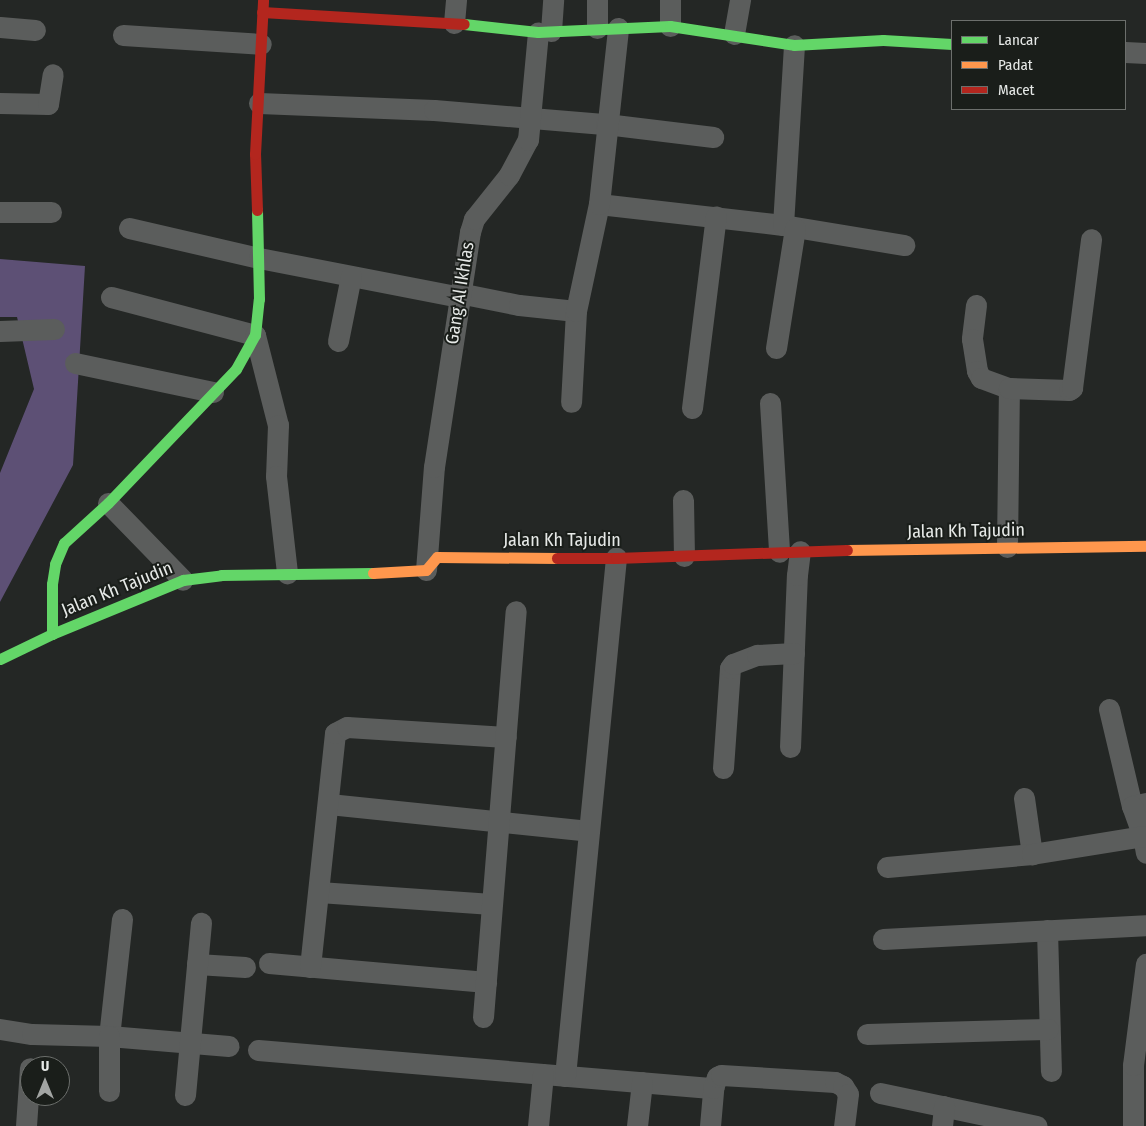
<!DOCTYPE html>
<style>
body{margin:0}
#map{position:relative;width:1146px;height:1126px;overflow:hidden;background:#242725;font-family:"Fira Sans Condensed",sans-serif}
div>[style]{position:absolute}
.water>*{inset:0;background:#5d5075}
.street>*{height:21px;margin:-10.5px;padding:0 10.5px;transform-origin:10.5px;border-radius:10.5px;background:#5b5d5c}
.fast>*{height:11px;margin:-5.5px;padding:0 5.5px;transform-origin:5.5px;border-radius:5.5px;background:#63d668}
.slow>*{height:11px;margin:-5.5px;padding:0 5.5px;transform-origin:5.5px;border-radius:5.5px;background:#ff974d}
.jam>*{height:11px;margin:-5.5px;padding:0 5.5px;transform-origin:5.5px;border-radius:5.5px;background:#b3261e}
span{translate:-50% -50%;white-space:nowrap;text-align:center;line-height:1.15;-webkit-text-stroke:4px #1a1e1a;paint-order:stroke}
.street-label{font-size:18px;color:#e6e9e7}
.legend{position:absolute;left:951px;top:20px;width:175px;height:90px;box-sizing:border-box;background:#1a1e1a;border:1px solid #6c6f6c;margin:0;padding:6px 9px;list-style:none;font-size:15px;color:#e6e9e7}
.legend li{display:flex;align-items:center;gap:10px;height:25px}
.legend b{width:25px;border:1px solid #6c6f6c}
.north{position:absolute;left:20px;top:1056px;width:50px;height:50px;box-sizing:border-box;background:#1a1e1a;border:1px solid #6c6f6c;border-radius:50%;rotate:0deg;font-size:14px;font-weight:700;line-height:20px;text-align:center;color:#e6e9e7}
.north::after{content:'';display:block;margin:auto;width:18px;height:22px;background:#a2a5a3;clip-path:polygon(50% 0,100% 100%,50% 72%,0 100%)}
</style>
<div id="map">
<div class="water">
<div style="clip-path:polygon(0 259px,85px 266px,73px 465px,0 602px,0 473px,34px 389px,17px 317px,0 317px)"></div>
</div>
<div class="street">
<div style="left:670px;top:0;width:26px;rotate:90deg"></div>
<div style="left:454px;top:23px;width:23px;rotate:-85deg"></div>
<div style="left:0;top:27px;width:35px;rotate:5deg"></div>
<div style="left:597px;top:28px;width:28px;rotate:-90deg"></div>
<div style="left:551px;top:31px;width:31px;rotate:-86deg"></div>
<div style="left:734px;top:34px;width:35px;rotate:-80deg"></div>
<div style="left:123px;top:35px;width:138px;rotate:3.7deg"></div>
<div style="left:1125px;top:52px;width:21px;rotate:3deg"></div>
<div style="left:0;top:103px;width:48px;rotate:1.2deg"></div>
<div style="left:48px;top:104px;width:30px;rotate:-81deg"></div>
<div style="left:259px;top:103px;width:175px;rotate:2.3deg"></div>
<div style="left:434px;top:110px;width:173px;rotate:4.7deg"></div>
<div style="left:606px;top:124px;width:108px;rotate:6.9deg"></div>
<div style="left:599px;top:204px;width:185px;rotate:6.5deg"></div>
<div style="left:783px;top:225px;width:123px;rotate:9.4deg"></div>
<div style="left:0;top:212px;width:51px"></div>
<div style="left:783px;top:225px;width:180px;rotate:-86.5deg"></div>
<div style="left:129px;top:228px;width:133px;rotate:13deg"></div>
<div style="left:259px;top:258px;width:204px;rotate:11deg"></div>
<div style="left:459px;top:293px;width:61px;rotate:11.3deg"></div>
<div style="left:519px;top:305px;width:57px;rotate:6deg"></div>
<div style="left:576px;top:311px;width:91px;rotate:93.1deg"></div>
<div style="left:111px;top:297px;width:149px;rotate:14.8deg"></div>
<div style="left:255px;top:335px;width:93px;rotate:75.7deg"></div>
<div style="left:278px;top:425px;width:51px;rotate:92.2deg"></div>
<div style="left:276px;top:476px;width:98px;rotate:83.5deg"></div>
<div style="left:976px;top:305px;width:34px;rotate:97deg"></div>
<div style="left:972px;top:339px;width:32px;rotate:81deg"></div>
<div style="left:977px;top:371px;width:8px;rotate:60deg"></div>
<div style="left:981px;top:378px;width:30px;rotate:20deg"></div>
<div style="left:576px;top:311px;width:109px;rotate:-77.9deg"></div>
<div style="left:599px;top:204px;width:177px;rotate:-83.8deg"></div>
<div style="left:0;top:331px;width:54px;rotate:-2.1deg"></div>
<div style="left:338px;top:341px;width:66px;rotate:-78.7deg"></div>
<div style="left:776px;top:348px;width:121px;rotate:-81deg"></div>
<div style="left:75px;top:363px;width:141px;rotate:11.9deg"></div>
<div style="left:770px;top:403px;width:149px;rotate:86.5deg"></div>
<div style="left:692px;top:408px;width:193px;rotate:-82.9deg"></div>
<div style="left:683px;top:500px;width:56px;rotate:89deg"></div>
<div style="left:108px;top:503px;width:107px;rotate:45.8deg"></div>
<div style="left:1007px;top:547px;width:159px;rotate:-89.3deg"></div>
<div style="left:1009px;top:388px;width:60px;rotate:1.9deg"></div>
<div style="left:1069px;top:390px;width:4px;rotate:-34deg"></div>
<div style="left:1072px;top:388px;width:150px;rotate:-82.7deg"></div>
<div style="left:426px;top:570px;width:103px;rotate:-85.6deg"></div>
<div style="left:434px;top:467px;width:238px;rotate:-81.3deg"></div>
<div style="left:470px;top:232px;width:14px;rotate:-73deg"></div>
<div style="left:474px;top:219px;width:56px;rotate:-51.5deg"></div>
<div style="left:509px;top:175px;width:40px;rotate:-62deg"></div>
<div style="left:528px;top:140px;width:108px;rotate:-84.7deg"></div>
<div style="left:1109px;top:709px;width:100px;rotate:76.7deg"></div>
<div style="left:790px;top:747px;width:172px;rotate:-87.7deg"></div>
<div style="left:797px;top:575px;width:24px;rotate:-83deg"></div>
<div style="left:723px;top:768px;width:100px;rotate:-86deg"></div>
<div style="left:730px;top:668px;width:5px;rotate:-53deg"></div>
<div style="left:733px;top:664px;width:26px;rotate:-21deg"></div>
<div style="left:757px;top:655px;width:37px;rotate:-3deg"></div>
<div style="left:1024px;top:798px;width:57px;rotate:81.9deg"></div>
<div style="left:1146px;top:803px;width:14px;rotate:168deg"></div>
<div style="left:1132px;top:806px;width:32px;rotate:70deg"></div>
<div style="left:1143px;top:836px;width:17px;rotate:80deg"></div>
<div style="left:329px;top:804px;width:261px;rotate:5.9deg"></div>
<div style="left:887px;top:867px;width:146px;rotate:-5.1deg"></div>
<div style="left:1032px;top:854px;width:112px;rotate:-9.2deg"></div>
<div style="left:319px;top:892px;width:173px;rotate:4deg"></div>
<div style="left:122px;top:919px;width:118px;rotate:96.3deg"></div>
<div style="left:109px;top:1036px;width:120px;rotate:4.8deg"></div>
<div style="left:1047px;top:930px;width:141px;rotate:88.4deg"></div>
<div style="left:883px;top:939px;width:263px;rotate:-3deg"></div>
<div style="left:269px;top:963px;width:218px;rotate:5deg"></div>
<div style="left:197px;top:964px;width:48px;rotate:3.6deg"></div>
<div style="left:310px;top:967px;width:235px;rotate:-83.9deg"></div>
<div style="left:335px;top:733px;width:13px;rotate:-27deg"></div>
<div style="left:347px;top:727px;width:159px;rotate:3.6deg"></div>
<div style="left:483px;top:1017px;width:407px;rotate:-85.4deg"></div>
<div style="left:0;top:1029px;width:32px;rotate:9deg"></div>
<div style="left:32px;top:1034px;width:77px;rotate:1.5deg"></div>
<div style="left:109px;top:1036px;width:55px;rotate:90deg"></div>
<div style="left:867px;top:1034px;width:181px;rotate:-1.6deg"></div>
<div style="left:258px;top:1050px;width:457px;rotate:4.8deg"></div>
<div style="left:565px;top:1076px;width:521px;rotate:-84.38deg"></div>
<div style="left:880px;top:1093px;width:160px;rotate:11.9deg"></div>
<div style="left:185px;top:1095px;width:173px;rotate:-84.7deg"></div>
<div style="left:26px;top:1126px;width:58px;rotate:-86.1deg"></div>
<div style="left:538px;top:1126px;width:52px;rotate:-84.5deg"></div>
<div style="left:637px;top:1126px;width:44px;rotate:-83.5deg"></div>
<div style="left:710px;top:1126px;width:38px;rotate:-85deg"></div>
<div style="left:713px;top:1088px;width:12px;rotate:-70deg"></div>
<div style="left:717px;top:1077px;width:4px;rotate:-27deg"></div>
<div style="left:721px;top:1075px;width:114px;rotate:3.5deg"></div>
<div style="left:835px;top:1082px;width:9px;rotate:27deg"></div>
<div style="left:843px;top:1086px;width:9px;rotate:58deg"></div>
<div style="left:848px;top:1094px;width:32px;rotate:97deg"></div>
<div style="left:942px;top:1126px;width:20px;rotate:-84deg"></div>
<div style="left:1133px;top:1126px;width:61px;rotate:-90deg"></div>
<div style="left:1133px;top:1065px;width:102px;rotate:-82.7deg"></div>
</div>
<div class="fast">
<div style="left:464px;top:24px;width:74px;rotate:6.2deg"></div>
<div style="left:538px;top:32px;width:132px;rotate:-2.6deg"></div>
<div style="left:670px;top:26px;width:125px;rotate:8.7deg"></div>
<div style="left:794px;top:45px;width:89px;rotate:-3.2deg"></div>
<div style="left:883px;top:40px;width:69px;rotate:3.3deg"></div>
<div style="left:52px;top:634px;width:50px;rotate:-90deg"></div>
<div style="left:52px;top:584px;width:20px;rotate:-81deg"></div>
<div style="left:55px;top:564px;width:23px;rotate:-67deg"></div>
<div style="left:64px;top:543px;width:59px;rotate:-42.3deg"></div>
<div style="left:108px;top:503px;width:185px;rotate:-46.3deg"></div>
<div style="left:236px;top:369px;width:39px;rotate:-61deg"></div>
<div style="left:255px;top:335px;width:36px;rotate:-84deg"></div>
<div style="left:259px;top:299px;width:89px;rotate:-91.3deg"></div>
<div style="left:0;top:659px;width:58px;rotate:-25.7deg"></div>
<div style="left:52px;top:634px;width:142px;rotate:-22.4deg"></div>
<div style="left:183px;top:580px;width:38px;rotate:-7deg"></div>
<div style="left:221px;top:575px;width:152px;rotate:-0.8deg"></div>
</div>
<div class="slow">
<div style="left:847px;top:550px;width:299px;rotate:-0.8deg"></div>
<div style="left:373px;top:573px;width:53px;rotate:-3.2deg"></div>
<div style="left:426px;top:570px;width:17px;rotate:-50deg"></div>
<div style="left:437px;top:557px;width:120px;rotate:0.5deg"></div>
</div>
<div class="jam">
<div style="left:262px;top:12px;width:202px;rotate:3.4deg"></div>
<div style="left:257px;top:210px;width:56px;rotate:-92deg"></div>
<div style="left:255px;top:154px;width:154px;rotate:-87deg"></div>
<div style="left:557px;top:558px;width:59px"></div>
<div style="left:616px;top:558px;width:231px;rotate:-2deg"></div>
</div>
<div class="street-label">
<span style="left:460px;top:293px;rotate:-81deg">Gang Al Ikhlas</span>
<span style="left:966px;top:531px;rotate:-1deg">Jalan Kh Tajudin</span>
<span style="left:562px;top:540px">Jalan Kh Tajudin</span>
<span style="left:117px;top:589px;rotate:-22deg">Jalan Kh Tajudin</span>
</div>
<ul class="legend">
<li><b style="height:6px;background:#63d668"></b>Lancar</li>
<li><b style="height:6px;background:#ff974d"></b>Padat</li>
<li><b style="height:6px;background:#b3261e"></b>Macet</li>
</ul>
<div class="north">U</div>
</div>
